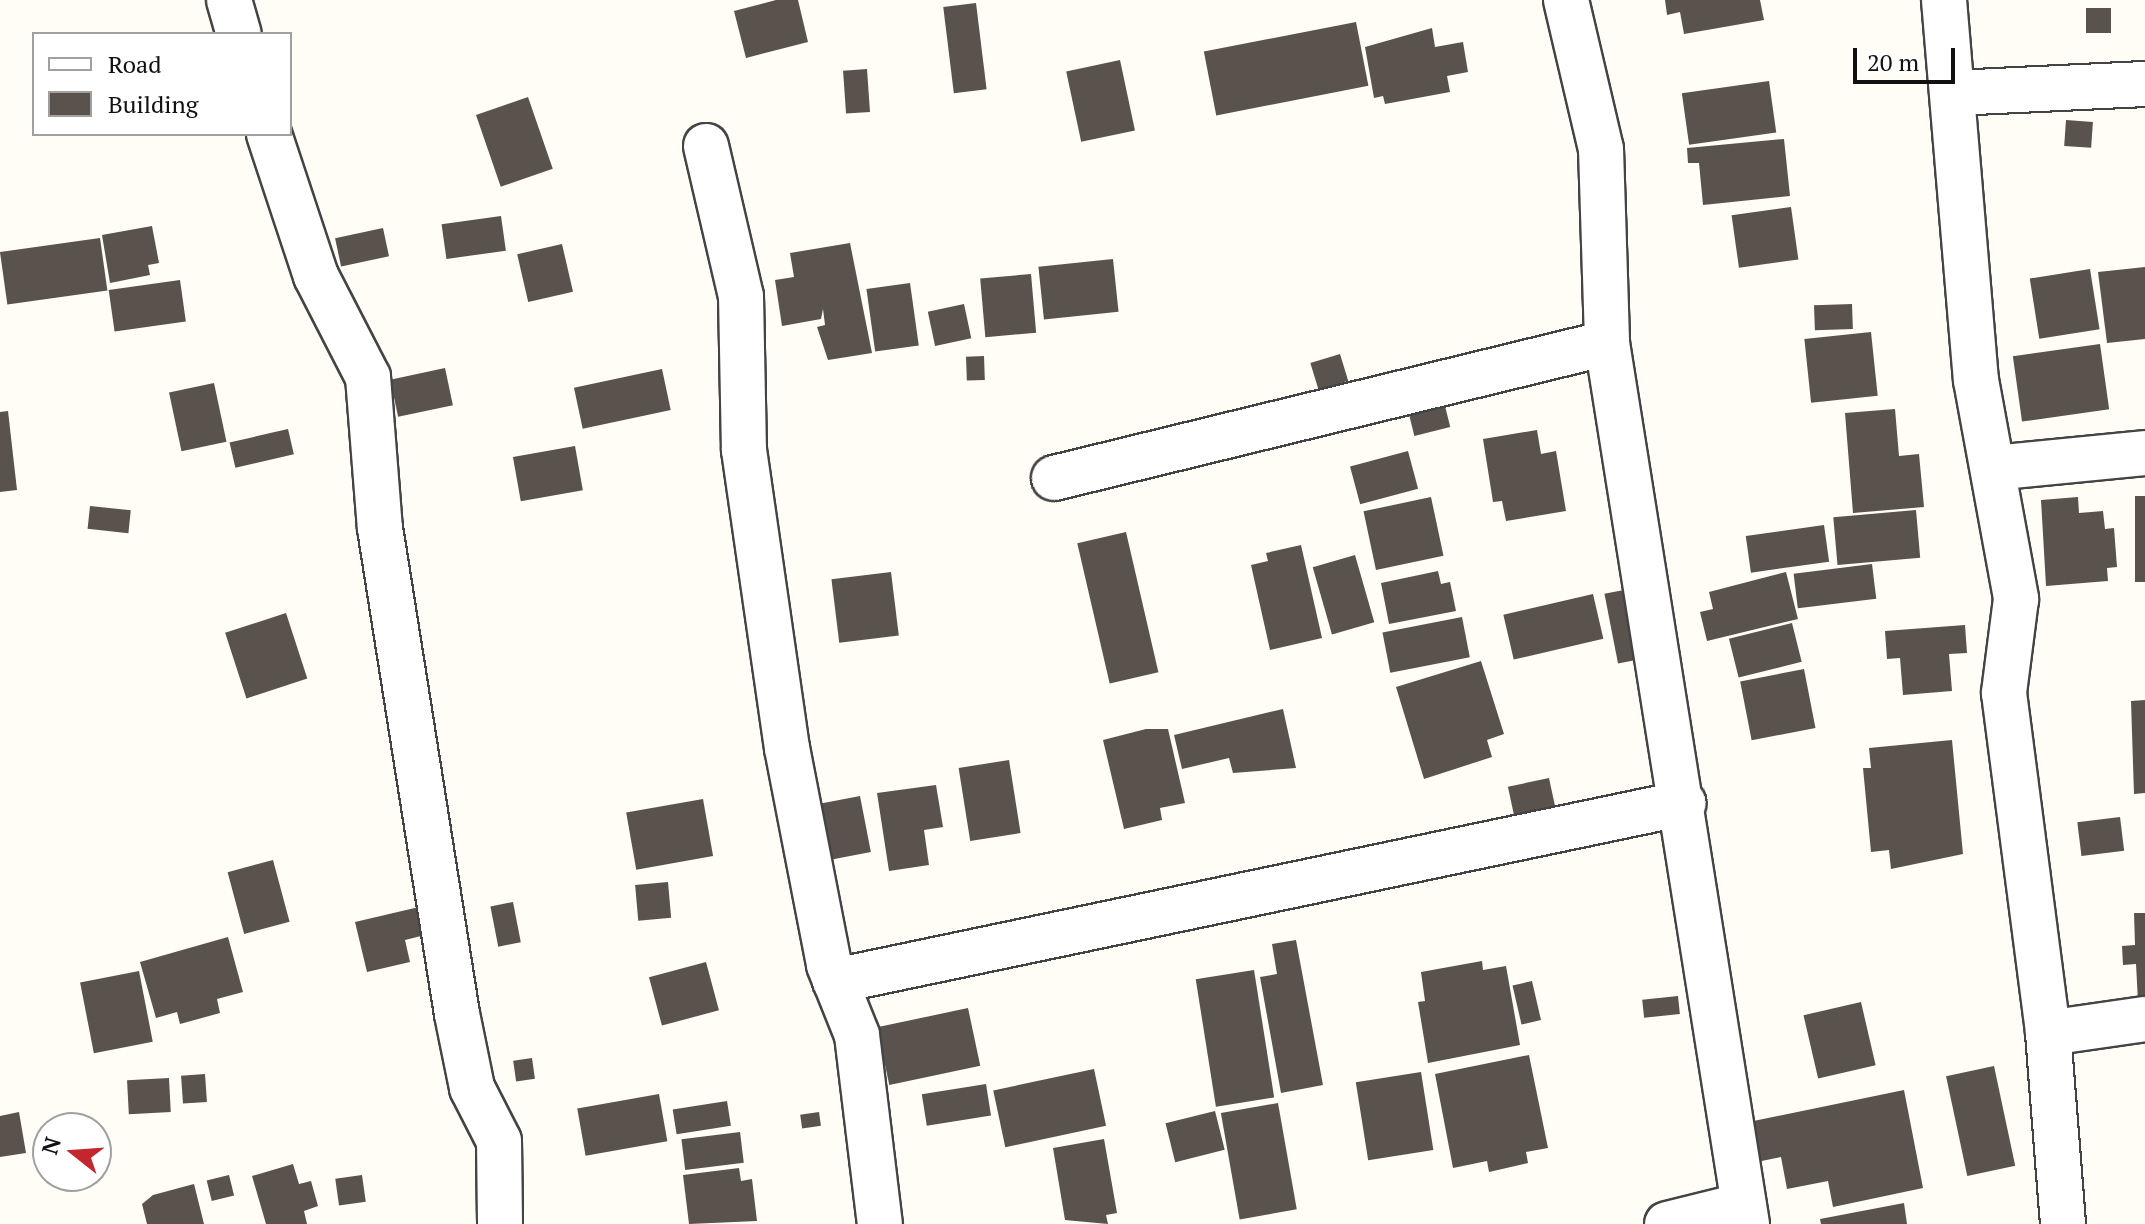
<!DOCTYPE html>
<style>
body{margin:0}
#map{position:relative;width:2145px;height:1224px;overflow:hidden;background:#fffdf5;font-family:"PT Serif",serif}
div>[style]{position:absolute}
.building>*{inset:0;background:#5a524d;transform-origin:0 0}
.roads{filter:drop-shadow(2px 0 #444) drop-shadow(-2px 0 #444) drop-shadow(0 2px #444) drop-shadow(0 -2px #444)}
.minor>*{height:44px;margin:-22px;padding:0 22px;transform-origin:22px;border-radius:22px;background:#fff}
span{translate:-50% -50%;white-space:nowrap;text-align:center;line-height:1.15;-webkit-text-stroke:8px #fff;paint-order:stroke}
.legend{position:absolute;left:32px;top:32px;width:260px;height:104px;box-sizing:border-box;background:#fff;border:2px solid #a0a0a0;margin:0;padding:10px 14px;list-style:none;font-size:24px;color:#111}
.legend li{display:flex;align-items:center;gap:16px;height:40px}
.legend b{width:40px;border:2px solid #a0a0a0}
.north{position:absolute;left:32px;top:1112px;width:80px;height:80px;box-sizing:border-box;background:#fff;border:2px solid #a0a0a0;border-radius:50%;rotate:287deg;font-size:22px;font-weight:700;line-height:32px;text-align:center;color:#111}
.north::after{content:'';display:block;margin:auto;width:28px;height:36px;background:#c4262e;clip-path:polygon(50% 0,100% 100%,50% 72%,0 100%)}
.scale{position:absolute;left:1853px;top:48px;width:102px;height:36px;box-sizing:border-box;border:4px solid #111;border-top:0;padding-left:10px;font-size:24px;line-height:28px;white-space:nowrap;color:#111;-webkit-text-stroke:6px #fff;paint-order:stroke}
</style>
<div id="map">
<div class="building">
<div style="clip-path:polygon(776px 0,798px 0,808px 42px,746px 58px,734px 11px)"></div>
<div style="clip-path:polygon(1665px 0,1760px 0,1764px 20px,1684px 34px,1680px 12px,1667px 15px)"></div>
<div style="left:976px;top:3px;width:87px;height:33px;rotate:83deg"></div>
<div style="left:2086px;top:8px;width:25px;height:25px"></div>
<div style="left:1356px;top:22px;width:65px;height:155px;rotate:79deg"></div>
<div style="clip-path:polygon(1432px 28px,1435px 47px,1463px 42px,1468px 72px,1447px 76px,1450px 92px,1385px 104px,1383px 96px,1374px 98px,1365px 47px)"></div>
<div style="left:1120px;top:60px;width:72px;height:55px;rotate:78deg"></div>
<div style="left:867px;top:69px;width:43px;height:24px;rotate:86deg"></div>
<div style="left:1769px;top:81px;width:52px;height:88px;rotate:82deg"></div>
<div style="left:528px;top:97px;width:76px;height:55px;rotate:71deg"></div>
<div style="left:2066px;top:120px;width:27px;height:26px;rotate:4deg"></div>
<div style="clip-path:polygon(1784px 139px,1790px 196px,1703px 205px,1699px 163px,1688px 163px,1687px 148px)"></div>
<div style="left:1791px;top:207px;width:53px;height:60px;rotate:82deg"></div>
<div style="left:501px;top:216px;width:35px;height:60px;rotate:82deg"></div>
<div style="clip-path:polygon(152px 226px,159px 263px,148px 265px,150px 275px,110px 283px,102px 235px)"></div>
<div style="left:383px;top:228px;width:29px;height:49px;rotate:78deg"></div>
<div style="left:100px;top:238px;width:53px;height:101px;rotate:82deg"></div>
<div style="clip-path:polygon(850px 243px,872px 353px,828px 360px,817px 327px,825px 325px,823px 309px,821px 319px,782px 326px,775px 280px,794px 277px,790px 253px)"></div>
<div style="left:562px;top:244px;width:49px;height:46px;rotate:77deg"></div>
<div style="left:1113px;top:259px;width:53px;height:75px;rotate:84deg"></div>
<div style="clip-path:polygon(2145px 267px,2145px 339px,2107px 343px,2098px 272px)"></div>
<div style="left:2090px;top:269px;width:61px;height:61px;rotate:81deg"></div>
<div style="left:1031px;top:274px;width:59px;height:51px;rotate:85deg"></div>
<div style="left:180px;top:280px;width:42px;height:72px;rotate:82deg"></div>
<div style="left:910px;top:283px;width:63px;height:44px;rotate:82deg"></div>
<div style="left:964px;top:304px;width:35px;height:37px;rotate:78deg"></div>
<div style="left:1852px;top:304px;width:25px;height:38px;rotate:88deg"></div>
<div style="left:1871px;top:332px;width:64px;height:67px;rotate:84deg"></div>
<div style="left:2100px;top:344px;width:66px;height:88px;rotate:82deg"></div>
<div style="left:1340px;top:354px;width:28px;height:31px;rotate:73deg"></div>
<div style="left:984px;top:356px;width:24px;height:18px;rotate:88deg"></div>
<div style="left:445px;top:368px;width:38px;height:56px;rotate:78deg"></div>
<div style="left:662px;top:369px;width:42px;height:90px;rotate:78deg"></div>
<div style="left:214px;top:383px;width:60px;height:46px;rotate:78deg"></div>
<div style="left:1443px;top:398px;width:30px;height:37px;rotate:76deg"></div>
<div style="clip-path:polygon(1895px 409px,1899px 456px,1919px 454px,1924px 507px,1853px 513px,1845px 413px)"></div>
<div style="clip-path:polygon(8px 411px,17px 490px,0 492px,0 412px)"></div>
<div style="left:288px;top:429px;width:26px;height:60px;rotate:77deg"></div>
<div style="clip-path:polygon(1537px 430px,1541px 454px,1556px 451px,1566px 511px,1506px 521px,1502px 501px,1493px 502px,1483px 439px)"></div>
<div style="left:575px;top:446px;width:45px;height:63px;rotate:80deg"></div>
<div style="left:1408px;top:451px;width:39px;height:60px;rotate:75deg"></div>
<div style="left:2135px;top:496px;width:10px;height:86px"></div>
<div style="left:1431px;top:497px;width:60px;height:69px;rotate:78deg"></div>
<div style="clip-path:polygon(2078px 497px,2079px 513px,2103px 511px,2105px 529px,2114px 528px,2117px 567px,2107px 568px,2108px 581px,2046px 586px,2041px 500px)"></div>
<div style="left:90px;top:506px;width:41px;height:23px;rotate:6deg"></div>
<div style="left:1916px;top:510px;width:48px;height:83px;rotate:85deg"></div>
<div style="left:1824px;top:525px;width:37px;height:79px;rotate:82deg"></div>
<div style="left:1126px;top:532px;width:144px;height:50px;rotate:77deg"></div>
<div style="clip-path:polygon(1301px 545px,1322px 638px,1270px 650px,1251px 565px,1268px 561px,1266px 553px)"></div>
<div style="left:1355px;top:555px;width:70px;height:44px;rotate:74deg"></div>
<div style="left:1872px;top:564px;width:35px;height:79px;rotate:83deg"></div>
<div style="clip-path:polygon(1438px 571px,1441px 584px,1450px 582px,1456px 611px,1389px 624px,1381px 583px)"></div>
<div style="left:891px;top:572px;width:64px;height:60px;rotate:83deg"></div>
<div style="clip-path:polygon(1786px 572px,1798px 619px,1707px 641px,1700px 612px,1713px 609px,1709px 592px)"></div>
<div style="left:1629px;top:589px;width:71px;height:25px;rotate:79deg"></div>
<div style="left:1593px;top:594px;width:46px;height:92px;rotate:77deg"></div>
<div style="left:286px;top:613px;width:69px;height:64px;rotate:72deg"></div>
<div style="left:1462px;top:617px;width:41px;height:81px;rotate:79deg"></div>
<div style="left:1792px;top:623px;width:40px;height:65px;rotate:76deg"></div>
<div style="clip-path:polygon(1965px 625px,1967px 653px,1949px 654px,1952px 691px,1903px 695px,1900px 658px,1887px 659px,1885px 631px)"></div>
<div style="clip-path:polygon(1481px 661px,1504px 734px,1487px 740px,1492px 757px,1424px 779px,1396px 687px)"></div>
<div style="left:1804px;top:669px;width:60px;height:65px;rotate:79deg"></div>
<div style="clip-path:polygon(2145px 700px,2145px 793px,2134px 794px,2131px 701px)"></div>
<div style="clip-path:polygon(1283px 709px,1296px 768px,1233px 773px,1229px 758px,1182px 769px,1174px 735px)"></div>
<div style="clip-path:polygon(1146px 729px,1168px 729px,1185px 803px,1160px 808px,1162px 820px,1124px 829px,1103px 740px)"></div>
<div style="clip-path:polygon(1952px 740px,1963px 854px,1891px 869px,1889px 850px,1871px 852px,1863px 768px,1871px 768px,1869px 748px)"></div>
<div style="left:1009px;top:760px;width:74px;height:51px;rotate:81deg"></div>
<div style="left:1549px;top:778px;width:30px;height:42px;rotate:78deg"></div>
<div style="clip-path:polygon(936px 785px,943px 827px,924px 830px,929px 865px,889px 871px,877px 793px)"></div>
<div style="left:860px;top:796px;width:57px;height:53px;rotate:79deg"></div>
<div style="left:703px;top:799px;width:58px;height:78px;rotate:80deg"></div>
<div style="left:2120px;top:817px;width:34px;height:43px;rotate:83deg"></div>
<div style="left:273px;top:860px;width:64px;height:47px;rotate:75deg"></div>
<div style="left:668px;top:882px;width:36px;height:33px;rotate:85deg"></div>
<div style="left:513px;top:902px;width:41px;height:23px;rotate:79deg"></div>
<div style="clip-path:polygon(419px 907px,425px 935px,405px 940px,410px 962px,367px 972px,355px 922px)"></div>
<div style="clip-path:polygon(2134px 913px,2145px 913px,2145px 1002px,2138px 1002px,2136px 964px,2123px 965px,2122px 946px,2135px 945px)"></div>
<div style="clip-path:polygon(228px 937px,243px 992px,217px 999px,220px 1013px,180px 1024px,177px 1012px,156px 1018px,140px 962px)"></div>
<div style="clip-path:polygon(1296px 940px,1323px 1085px,1281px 1093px,1260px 977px,1277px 974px,1272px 944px)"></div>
<div style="clip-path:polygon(1482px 961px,1483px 970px,1506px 966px,1520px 1045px,1428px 1063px,1418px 1002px,1425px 1001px,1421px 972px)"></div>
<div style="left:706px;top:962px;width:50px;height:59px;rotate:75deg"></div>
<div style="left:1254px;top:970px;width:129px;height:59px;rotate:81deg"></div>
<div style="left:139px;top:971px;width:72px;height:60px;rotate:79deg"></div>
<div style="left:1532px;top:981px;width:40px;height:20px;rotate:77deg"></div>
<div style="left:1678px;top:996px;width:18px;height:36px;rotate:84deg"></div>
<div style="left:1861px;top:1002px;width:65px;height:59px;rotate:77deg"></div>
<div style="left:968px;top:1008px;width:59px;height:93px;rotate:78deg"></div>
<div style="clip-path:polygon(1529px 1055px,1548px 1148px,1526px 1152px,1528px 1163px,1489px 1172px,1487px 1161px,1453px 1168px,1435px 1074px)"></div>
<div style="left:532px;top:1058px;width:21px;height:19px;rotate:82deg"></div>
<div style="left:1994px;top:1066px;width:102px;height:49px;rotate:78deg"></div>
<div style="left:1094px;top:1069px;width:58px;height:103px;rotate:78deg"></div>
<div style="left:1421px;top:1072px;width:79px;height:66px;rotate:81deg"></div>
<div style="left:205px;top:1074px;width:28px;height:24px;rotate:86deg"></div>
<div style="left:169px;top:1078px;width:34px;height:42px;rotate:87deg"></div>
<div style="left:986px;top:1084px;width:32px;height:65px;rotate:81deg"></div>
<div style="clip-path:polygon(1904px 1090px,1923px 1188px,1833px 1207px,1828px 1181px,1787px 1189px,1781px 1157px,1747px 1164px,1739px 1124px)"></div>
<div style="left:659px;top:1094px;width:48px;height:83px;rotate:80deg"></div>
<div style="left:727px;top:1101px;width:25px;height:55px;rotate:81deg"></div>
<div style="left:1278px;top:1103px;width:108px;height:58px;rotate:80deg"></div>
<div style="left:1215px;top:1111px;width:40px;height:51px;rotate:76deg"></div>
<div style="clip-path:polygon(19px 1112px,26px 1153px,0 1157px,0 1116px)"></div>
<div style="left:819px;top:1112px;width:14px;height:19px;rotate:82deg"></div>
<div style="left:740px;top:1132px;width:31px;height:59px;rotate:83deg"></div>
<div style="clip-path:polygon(1104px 1139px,1117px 1213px,1106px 1215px,1108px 1224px,1065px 1220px,1053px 1148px)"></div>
<div style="clip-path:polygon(293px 1164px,299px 1184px,311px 1181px,318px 1206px,304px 1211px,307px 1224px,266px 1224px,252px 1176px)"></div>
<div style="clip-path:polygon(739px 1168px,741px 1181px,752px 1179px,757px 1221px,689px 1224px,683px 1175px)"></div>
<div style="left:229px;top:1175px;width:21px;height:23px;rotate:76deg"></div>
<div style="left:362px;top:1175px;width:27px;height:27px;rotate:82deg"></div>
<div style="clip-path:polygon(194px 1184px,204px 1224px,147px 1224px,142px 1204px,153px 1195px)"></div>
<div style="clip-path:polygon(1904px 1203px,1907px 1224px,1821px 1224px,1820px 1219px)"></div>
</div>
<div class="roads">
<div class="minor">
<div style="left:229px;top:0;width:35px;rotate:74deg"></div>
<div style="left:1566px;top:0;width:153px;rotate:76.8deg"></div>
<div style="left:1601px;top:149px;width:194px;rotate:88.2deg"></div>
<div style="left:1607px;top:343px;width:892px;rotate:80.97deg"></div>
<div style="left:1944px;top:0;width:381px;rotate:85.2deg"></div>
<div style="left:1976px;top:380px;width:223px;rotate:79.6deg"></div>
<div style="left:2016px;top:599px;width:95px;rotate:97.3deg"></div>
<div style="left:2004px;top:693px;width:343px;rotate:82.6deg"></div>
<div style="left:2048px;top:1033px;width:192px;rotate:85.5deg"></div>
<div style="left:1954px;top:93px;width:191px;rotate:-2.7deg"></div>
<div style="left:269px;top:134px;width:150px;rotate:71.7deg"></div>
<div style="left:316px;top:276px;width:114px;rotate:62.8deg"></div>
<div style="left:368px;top:377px;width:151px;rotate:85.5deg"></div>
<div style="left:380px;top:528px;width:492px;rotate:81deg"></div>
<div style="left:457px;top:1014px;width:76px;rotate:78.5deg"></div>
<div style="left:472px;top:1088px;width:59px;rotate:63deg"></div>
<div style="left:499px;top:1141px;width:83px;rotate:89.3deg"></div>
<div style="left:706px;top:146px;width:154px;rotate:76.9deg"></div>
<div style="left:741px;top:296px;width:154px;rotate:88.9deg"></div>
<div style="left:744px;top:450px;width:301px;rotate:81.8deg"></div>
<div style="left:787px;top:748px;width:221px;rotate:79deg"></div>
<div style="left:829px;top:965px;width:75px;rotate:68.2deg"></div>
<div style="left:857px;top:1035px;width:190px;rotate:83.1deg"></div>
<div style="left:1993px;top:468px;width:153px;rotate:-5.6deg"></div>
<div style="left:1054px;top:478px;width:569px;rotate:-13.72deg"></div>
<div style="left:835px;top:981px;width:867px;rotate:-11.84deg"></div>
<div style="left:2048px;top:1033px;width:98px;rotate:-8.2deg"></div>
<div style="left:1667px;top:1224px;width:79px;rotate:-13.9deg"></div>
</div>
</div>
<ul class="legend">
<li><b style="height:10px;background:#fff"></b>Road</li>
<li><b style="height:22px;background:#5a524d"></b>Building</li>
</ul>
<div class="north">N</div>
<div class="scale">20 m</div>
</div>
